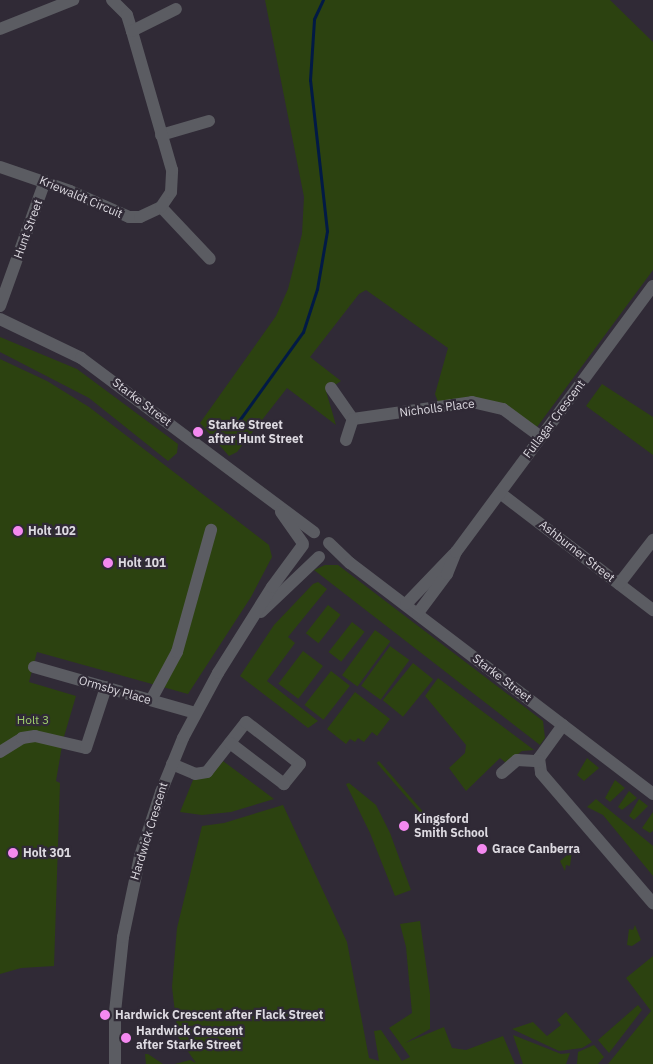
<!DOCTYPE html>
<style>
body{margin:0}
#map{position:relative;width:653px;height:1064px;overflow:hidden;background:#302a36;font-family:"IBM Plex Sans",sans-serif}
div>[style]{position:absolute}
.green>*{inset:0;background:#2c4210;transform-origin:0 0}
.stream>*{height:3px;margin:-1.5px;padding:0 1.5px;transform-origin:1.5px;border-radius:1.5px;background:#021a45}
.minor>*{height:12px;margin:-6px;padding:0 6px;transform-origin:6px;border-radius:6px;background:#5b5c62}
.dots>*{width:14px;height:14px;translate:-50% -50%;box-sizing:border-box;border:2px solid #302a36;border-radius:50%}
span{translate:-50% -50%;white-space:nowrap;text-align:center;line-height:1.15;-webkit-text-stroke:4.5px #302a36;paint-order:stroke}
.street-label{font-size:12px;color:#dcd9e0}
.poi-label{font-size:12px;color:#dcd9e0;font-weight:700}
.left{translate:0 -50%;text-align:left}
.park-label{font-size:12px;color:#a0d06d}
</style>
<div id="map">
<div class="green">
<div style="clip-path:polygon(265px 0,610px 0,653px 42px,653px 270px,534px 431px,503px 409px,440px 407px,435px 394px,448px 348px,366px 290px,359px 294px,310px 357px,341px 381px,326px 391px,336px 425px,287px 388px,237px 452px,229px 456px,200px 423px,276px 316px,288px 289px,302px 234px,304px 197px)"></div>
<div style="clip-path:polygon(0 337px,77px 369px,178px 444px,177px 453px,168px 461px,89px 398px,0 352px)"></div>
<div style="clip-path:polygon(0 359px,47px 381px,89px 407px,269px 545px,272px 557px,251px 597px,188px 694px,37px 652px,29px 682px,76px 696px,63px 740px,56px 781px,60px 783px,54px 966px,21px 968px,0 974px)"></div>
<div style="clip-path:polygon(602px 384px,653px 417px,653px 455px,586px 406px)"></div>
<div style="clip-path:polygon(325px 565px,338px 565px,543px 721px,545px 738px,540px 745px,314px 570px)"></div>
<div style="clip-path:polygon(318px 582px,327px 589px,288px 637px,295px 643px,267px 681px,318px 721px,308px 728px,240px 676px,274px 625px,313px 584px)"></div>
<div style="left:328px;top:605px;width:16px;height:36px;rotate:38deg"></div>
<div style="left:352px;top:622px;width:16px;height:38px;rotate:38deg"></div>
<div style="left:375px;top:630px;width:19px;height:56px;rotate:36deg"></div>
<div style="left:390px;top:646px;width:24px;height:49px;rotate:36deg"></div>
<div style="left:303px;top:651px;width:25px;height:41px;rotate:37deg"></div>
<div style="left:413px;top:663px;width:26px;height:48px;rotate:39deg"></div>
<div style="left:331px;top:671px;width:24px;height:43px;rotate:38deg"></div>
<div style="clip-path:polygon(438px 678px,534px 750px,522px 751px,506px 763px,500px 758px,466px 791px,449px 768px,465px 753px,466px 745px,425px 696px)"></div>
<div style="clip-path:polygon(355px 692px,390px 719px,377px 736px,372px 732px,364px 742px,358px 738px,355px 742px,350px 739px,346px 744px,327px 729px)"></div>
<div style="clip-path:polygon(587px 758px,599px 768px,584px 781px,577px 775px)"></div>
<div style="clip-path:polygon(223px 761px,274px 799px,231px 812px,202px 815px,180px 812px,193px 780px,211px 776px)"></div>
<div style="left:379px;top:761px;width:72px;height:3px;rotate:49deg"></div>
<div style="clip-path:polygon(615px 780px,625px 788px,610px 802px,605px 798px)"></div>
<div style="clip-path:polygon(349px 783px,376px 805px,390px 833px,411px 890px,395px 896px,370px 833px,346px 784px)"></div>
<div style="clip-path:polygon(629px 791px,637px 798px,622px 810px,618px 807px)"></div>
<div style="clip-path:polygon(596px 799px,653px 846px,653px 876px,603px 815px,587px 807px)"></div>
<div style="clip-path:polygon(639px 799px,648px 806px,634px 820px,629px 816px)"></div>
<div style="clip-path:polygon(283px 805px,347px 942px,369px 1058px,379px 1061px,374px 1031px,381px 1030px,402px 1061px,410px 1057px,389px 1028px,412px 1013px,406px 947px,400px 924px,420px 921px,430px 994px,430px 1029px,405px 1043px,444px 1027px,452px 1048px,466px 1050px,503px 1036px,515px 1064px,175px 1064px,190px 1060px,196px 1063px,178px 1037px,172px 987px,177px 928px,202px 826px,224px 823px)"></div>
<div style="clip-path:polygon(653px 812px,653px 831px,650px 833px,642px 828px)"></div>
<div style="clip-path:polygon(572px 851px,570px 866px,566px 865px,565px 871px,560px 861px)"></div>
<div style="clip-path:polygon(635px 925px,641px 940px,632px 946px,627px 945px,629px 929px,633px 930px)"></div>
<div style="clip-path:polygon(653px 956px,653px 1064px,608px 1064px,651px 1011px,626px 978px)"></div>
<div style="clip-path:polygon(638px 1005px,642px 1010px,609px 1053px,598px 1040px)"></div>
<div style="clip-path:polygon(566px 1012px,592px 1042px,582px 1048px,559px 1051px,512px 1029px,533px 1022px,547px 1036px,561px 1025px,557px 1020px)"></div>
<div style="clip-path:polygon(513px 1035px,561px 1054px,570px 1053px,566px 1064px,523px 1064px)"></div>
<div style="clip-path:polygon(594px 1045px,604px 1057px,598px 1064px,577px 1064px,578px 1052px)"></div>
<div style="clip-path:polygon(145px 1054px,148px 1054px,163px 1064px,146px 1064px)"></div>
</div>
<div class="stream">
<div style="left:238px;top:422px;width:111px;rotate:-54.2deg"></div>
<div style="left:303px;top:332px;width:45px;rotate:-72deg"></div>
<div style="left:317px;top:289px;width:59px;rotate:-80.2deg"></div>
<div style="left:327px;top:231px;width:152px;rotate:-96.4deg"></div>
<div style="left:310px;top:80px;width:61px;rotate:-86.2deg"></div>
<div style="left:314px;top:19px;width:21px;rotate:-65deg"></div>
</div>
<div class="minor">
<div style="left:112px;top:0;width:21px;rotate:45deg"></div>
<div style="left:127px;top:15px;width:17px;rotate:73deg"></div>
<div style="left:0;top:29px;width:79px;rotate:-21.7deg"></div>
<div style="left:161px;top:135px;width:50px;rotate:-16.3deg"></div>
<div style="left:0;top:167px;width:74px;rotate:18.9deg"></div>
<div style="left:70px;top:191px;width:64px;rotate:23.8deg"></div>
<div style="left:129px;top:217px;width:11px"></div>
<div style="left:140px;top:217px;width:23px;rotate:-25deg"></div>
<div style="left:161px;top:207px;width:71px;rotate:46.7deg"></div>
<div style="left:161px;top:207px;width:18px;rotate:-56deg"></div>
<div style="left:171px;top:192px;width:22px;rotate:-87deg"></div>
<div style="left:172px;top:170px;width:145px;rotate:-106.1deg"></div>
<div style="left:132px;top:31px;width:49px;rotate:-26.6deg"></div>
<div style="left:0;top:306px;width:133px;rotate:-70.2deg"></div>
<div style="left:0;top:319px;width:90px;rotate:25.7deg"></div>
<div style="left:81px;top:358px;width:291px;rotate:36.8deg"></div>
<div style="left:331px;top:388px;width:38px;rotate:55deg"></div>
<div style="left:353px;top:419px;width:120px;rotate:-8.1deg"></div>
<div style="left:472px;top:402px;width:32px;rotate:13deg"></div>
<div style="left:503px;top:409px;width:47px;rotate:36.4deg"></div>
<div style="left:346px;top:440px;width:22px;rotate:-72deg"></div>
<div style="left:500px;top:493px;width:193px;rotate:37.4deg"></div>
<div style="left:281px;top:512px;width:38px;rotate:55deg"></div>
<div style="left:329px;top:543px;width:29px;rotate:44deg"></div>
<div style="left:350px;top:563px;width:381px;rotate:37.3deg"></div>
<div style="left:619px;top:584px;width:56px;rotate:-52.3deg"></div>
<div style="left:406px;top:604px;width:69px;rotate:-46.2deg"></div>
<div style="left:261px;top:612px;width:80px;rotate:-43.5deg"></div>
<div style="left:418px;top:613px;width:49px;rotate:-53.4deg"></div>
<div style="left:447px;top:574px;width:24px;rotate:-68deg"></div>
<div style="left:456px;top:552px;width:331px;rotate:-53.5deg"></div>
<div style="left:34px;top:667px;width:168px;rotate:15.9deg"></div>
<div style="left:151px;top:700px;width:55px;rotate:-61.6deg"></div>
<div style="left:177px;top:652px;width:127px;rotate:-74.4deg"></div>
<div style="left:563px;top:725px;width:41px;rotate:126deg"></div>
<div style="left:539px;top:758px;width:15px;rotate:82deg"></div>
<div style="left:541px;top:773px;width:172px;rotate:49.3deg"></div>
<div style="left:0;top:752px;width:26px;rotate:-32deg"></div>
<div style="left:22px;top:738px;width:13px;rotate:-9deg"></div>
<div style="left:35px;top:736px;width:52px;rotate:13.2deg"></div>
<div style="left:86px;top:748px;width:64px;rotate:-71.8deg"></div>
<div style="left:172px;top:764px;width:25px;rotate:23deg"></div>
<div style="left:195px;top:774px;width:12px;rotate:-9deg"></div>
<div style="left:207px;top:772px;width:63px;rotate:-52deg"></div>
<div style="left:246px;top:722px;width:68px;rotate:37.9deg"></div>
<div style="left:300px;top:764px;width:26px;rotate:129deg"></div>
<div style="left:284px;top:784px;width:68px;rotate:-142.8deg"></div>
<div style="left:502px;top:773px;width:20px;rotate:-41deg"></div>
<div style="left:517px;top:760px;width:22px;rotate:3deg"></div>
<div style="left:115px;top:1064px;width:52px;rotate:-90deg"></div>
<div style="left:115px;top:1012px;width:75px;rotate:-83.9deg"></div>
<div style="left:123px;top:937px;width:83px;rotate:-78.1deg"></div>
<div style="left:140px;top:856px;width:67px;rotate:-71.8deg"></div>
<div style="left:161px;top:792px;width:58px;rotate:-67.8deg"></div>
<div style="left:183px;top:738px;width:74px;rotate:-61.7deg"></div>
<div style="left:218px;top:673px;width:102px;rotate:-57.9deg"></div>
<div style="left:272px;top:587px;width:52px;rotate:-53.6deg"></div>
</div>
<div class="dots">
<div style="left:198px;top:432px;background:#f489f0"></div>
<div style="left:18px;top:531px;background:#f489f0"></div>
<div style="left:108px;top:563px;background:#f489f0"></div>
<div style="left:404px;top:826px;background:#f489f0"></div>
<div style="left:482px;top:849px;background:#f489f0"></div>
<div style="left:13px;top:853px;background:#f489f0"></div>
<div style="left:105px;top:1015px;background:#f489f0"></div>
<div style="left:126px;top:1038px;background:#f489f0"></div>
</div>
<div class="street-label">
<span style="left:81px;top:197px;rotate:23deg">Kriewaldt Circuit</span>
<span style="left:28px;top:229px;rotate:-70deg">Hunt Street</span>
<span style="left:142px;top:402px;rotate:37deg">Starke Street</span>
<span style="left:437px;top:408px;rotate:-7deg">Nicholls Place</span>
<span style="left:554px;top:419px;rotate:-53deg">Fullagar Crescent</span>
<span style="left:577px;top:551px;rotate:38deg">Ashburner Street</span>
<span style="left:502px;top:678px;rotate:37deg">Starke Street</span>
<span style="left:115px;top:690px;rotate:16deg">Ormsby Place</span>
<span style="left:149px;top:831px;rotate:-73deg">Hardwick Crescent</span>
</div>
<div class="poi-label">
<span class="left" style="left:208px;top:432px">Starke Street<br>after Hunt Street</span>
<span class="left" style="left:28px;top:531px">Holt 102</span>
<span class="left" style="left:118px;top:563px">Holt 101</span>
<span class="left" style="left:414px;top:826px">Kingsford<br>Smith School</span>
<span class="left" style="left:492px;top:849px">Grace Canberra</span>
<span class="left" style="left:23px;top:853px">Holt 301</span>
<span class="left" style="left:115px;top:1015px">Hardwick Crescent after Flack Street</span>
<span class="left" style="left:136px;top:1038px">Hardwick Crescent<br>after Starke Street</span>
</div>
<div class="park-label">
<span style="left:33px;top:720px">Holt 3</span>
</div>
</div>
